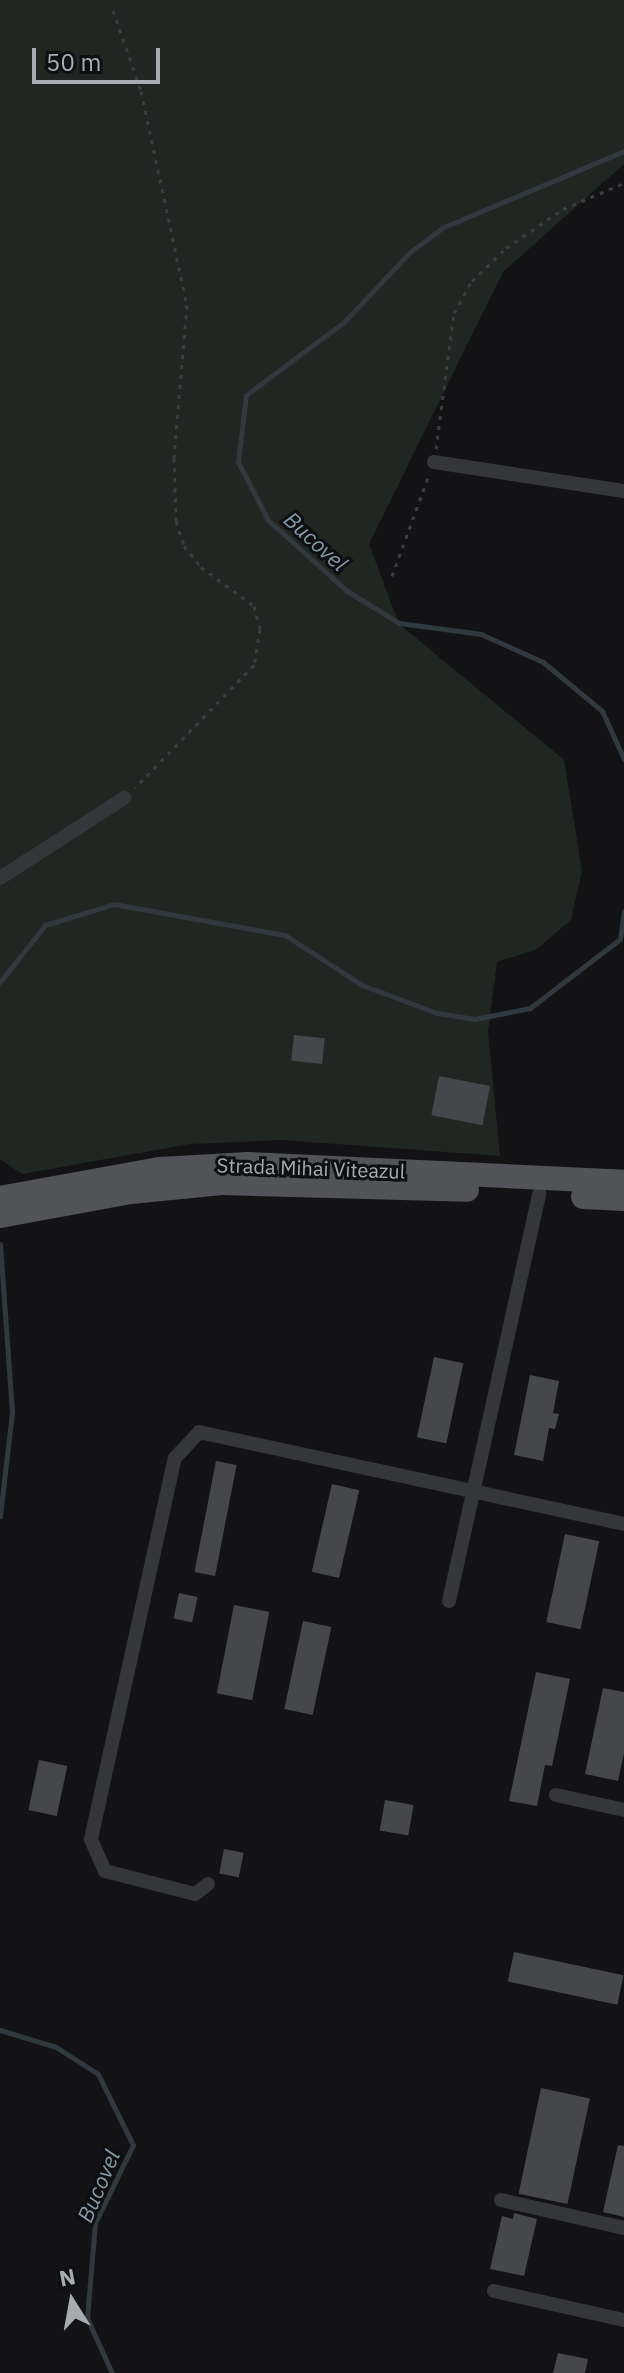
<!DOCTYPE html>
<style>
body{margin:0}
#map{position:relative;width:624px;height:2373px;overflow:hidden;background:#131315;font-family:"IBM Plex Sans",sans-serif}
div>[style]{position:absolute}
.green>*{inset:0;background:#202621}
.stream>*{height:5px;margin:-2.5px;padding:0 2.5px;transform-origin:2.5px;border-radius:2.5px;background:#30393e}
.building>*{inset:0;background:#45474a;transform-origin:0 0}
.path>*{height:3px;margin-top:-1.5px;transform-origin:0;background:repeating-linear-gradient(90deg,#3b3d40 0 4px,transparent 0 10px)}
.minor>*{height:14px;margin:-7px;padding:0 7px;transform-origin:7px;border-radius:7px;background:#353639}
.primary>*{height:24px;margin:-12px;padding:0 12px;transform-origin:12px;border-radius:12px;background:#515358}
span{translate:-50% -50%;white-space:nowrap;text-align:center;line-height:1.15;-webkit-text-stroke:6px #0e0f10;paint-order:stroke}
.street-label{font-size:20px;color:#a7acb3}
.water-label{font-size:22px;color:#829aaa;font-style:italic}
.north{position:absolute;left:32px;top:2261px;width:80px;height:80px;-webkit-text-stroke:6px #0e0f10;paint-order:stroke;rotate:349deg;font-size:22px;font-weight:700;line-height:32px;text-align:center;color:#a7acb3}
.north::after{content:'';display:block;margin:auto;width:28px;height:36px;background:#a7acb3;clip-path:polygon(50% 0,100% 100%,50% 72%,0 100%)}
.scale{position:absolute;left:32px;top:48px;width:128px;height:36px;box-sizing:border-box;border:4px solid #a7acb3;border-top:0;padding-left:10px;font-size:24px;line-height:28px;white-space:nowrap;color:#a7acb3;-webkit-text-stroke:6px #0e0f10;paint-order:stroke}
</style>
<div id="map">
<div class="green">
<div style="clip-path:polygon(0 0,624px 0,624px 164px,503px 272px,369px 544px,399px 624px,564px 760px,582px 871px,571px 920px,537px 949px,497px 962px,488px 1031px,500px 1156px,282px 1140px,190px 1144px,22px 1174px,0 1159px)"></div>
</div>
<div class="stream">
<div style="left:624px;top:151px;width:198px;rotate:157.1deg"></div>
<div style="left:442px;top:228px;width:41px;rotate:142.9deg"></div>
<div style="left:409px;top:253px;width:95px;rotate:133.3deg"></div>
<div style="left:344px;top:322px;width:122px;rotate:143.3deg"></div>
<div style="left:246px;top:395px;width:67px;rotate:96.8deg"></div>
<div style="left:238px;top:462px;width:65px;rotate:62.7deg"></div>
<div style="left:268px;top:520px;width:106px;rotate:41.9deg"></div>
<div style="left:347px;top:591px;width:61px;rotate:31.6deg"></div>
<div style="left:399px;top:623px;width:83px;rotate:7.6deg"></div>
<div style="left:481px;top:634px;width:68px;rotate:24.3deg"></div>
<div style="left:543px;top:662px;width:77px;rotate:39.7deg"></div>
<div style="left:602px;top:711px;width:53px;rotate:65.4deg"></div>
<div style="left:0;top:982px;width:73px;rotate:-51.7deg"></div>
<div style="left:45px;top:925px;width:72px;rotate:-16.9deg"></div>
<div style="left:114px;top:904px;width:174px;rotate:10.3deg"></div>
<div style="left:285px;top:935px;width:92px;rotate:33deg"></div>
<div style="left:362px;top:985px;width:80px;rotate:20.5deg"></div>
<div style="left:437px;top:1013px;width:38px;rotate:9deg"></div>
<div style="left:475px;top:1019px;width:56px;rotate:-11.3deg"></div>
<div style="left:530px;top:1008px;width:113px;rotate:-37.5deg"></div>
<div style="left:620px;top:939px;width:28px;rotate:-82deg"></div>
<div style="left:0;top:1244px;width:168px;rotate:85.9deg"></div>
<div style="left:12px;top:1412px;width:105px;rotate:96.6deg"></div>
<div style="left:0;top:2030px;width:59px;rotate:16.9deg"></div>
<div style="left:56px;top:2047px;width:50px;rotate:32.7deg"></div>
<div style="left:98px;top:2074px;width:79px;rotate:63.8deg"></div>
<div style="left:133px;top:2145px;width:87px;rotate:116deg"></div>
<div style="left:95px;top:2223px;width:95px;rotate:94.8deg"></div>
<div style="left:87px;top:2318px;width:60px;rotate:65.6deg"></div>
</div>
<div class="building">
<div style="left:294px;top:1035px;width:31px;height:26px;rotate:6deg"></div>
<div style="left:439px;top:1076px;width:52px;height:40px;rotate:11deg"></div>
<div style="left:434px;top:1357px;width:30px;height:82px;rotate:12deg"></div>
<div style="clip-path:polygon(530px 1375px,559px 1381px,553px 1413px,559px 1414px,555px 1429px,549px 1428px,543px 1461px,514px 1455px)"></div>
<div style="left:216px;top:1461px;width:21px;height:113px;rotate:11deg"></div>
<div style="left:332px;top:1484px;width:28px;height:90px;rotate:13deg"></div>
<div style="left:565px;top:1534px;width:35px;height:90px;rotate:12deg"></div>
<div style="left:179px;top:1593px;width:19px;height:26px;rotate:12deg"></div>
<div style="left:234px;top:1605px;width:36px;height:90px;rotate:11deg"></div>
<div style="left:303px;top:1621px;width:29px;height:90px;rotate:12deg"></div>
<div style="clip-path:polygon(536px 1672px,570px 1679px,552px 1766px,545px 1765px,537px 1806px,509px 1801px)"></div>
<div style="clip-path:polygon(603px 1688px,624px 1692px,624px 1753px,618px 1781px,585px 1774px)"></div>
<div style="left:39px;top:1760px;width:29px;height:51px;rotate:12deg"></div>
<div style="left:385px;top:1800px;width:29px;height:31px;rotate:10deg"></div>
<div style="left:224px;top:1849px;width:20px;height:25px;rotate:11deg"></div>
<div style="left:514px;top:1952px;width:112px;height:30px;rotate:12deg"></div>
<div style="left:541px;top:2088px;width:50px;height:108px;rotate:12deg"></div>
<div style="clip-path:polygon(618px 2145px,624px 2146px,624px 2217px,603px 2212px)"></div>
<div style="clip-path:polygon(514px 2213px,537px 2219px,524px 2276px,490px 2269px,502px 2216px,513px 2219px)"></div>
<div style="clip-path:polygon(558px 2353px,588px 2359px,585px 2373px,553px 2373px)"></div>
</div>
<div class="path">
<div style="left:113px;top:10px;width:86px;rotate:70.9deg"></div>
<div style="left:141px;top:91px;width:219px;rotate:77.9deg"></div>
<div style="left:187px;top:305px;width:154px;rotate:94.9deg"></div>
<div style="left:174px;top:458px;width:63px;rotate:88.2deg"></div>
<div style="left:176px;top:521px;width:26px;rotate:72deg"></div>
<div style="left:184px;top:546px;width:27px;rotate:51deg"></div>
<div style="left:201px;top:567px;width:66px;rotate:36.3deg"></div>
<div style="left:254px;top:606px;width:24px;rotate:75deg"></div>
<div style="left:260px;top:629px;width:36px;rotate:99deg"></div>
<div style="left:254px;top:665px;width:171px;rotate:134.1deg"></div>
<div style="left:436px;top:449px;width:137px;rotate:-82.5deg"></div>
<div style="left:454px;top:313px;width:37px;rotate:-61deg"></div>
<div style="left:472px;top:281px;width:47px;rotate:-44.1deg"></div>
<div style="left:506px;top:248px;width:69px;rotate:-34.4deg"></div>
<div style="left:563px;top:209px;width:66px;rotate:-23.1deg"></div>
<div style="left:392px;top:576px;width:108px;rotate:-69.9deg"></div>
</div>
<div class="minor">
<div style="left:434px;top:462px;width:192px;rotate:8.7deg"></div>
<div style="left:0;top:878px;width:148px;rotate:-32.8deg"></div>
<div style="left:449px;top:1601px;width:417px;rotate:-77.5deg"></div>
<div style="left:556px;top:1795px;width:70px;rotate:12.4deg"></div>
<div style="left:208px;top:1884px;width:16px;rotate:142deg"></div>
<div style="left:195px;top:1894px;width:93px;rotate:-165.7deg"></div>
<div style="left:105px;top:1871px;width:35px;rotate:-114deg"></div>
<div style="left:91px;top:1839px;width:390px;rotate:-77.6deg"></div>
<div style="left:175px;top:1458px;width:35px;rotate:-47deg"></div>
<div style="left:199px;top:1432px;width:435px;rotate:12.2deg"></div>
<div style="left:501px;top:2200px;width:126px;rotate:12.8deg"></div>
<div style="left:494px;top:2291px;width:133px;rotate:12.6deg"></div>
</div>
<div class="primary">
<div style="left:583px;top:1197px;width:41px;rotate:2.8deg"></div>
<div style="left:0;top:1198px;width:163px;rotate:-10.3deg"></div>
<div style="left:160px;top:1169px;width:88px;rotate:-3.3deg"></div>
<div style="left:248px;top:1164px;width:376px;rotate:2.7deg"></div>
<div style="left:0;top:1216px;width:133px;rotate:-10.4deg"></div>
<div style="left:131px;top:1192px;width:91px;rotate:-5.6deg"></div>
<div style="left:222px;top:1183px;width:245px;rotate:1.6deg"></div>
</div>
<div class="street-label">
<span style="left:311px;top:1168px;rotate:2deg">Strada Mihai Viteazul</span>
</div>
<div class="water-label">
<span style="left:316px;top:541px;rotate:42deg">Bucovel</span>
<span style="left:98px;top:2186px;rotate:-67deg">Bucovel</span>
</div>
<div class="north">N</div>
<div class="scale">50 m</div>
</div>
